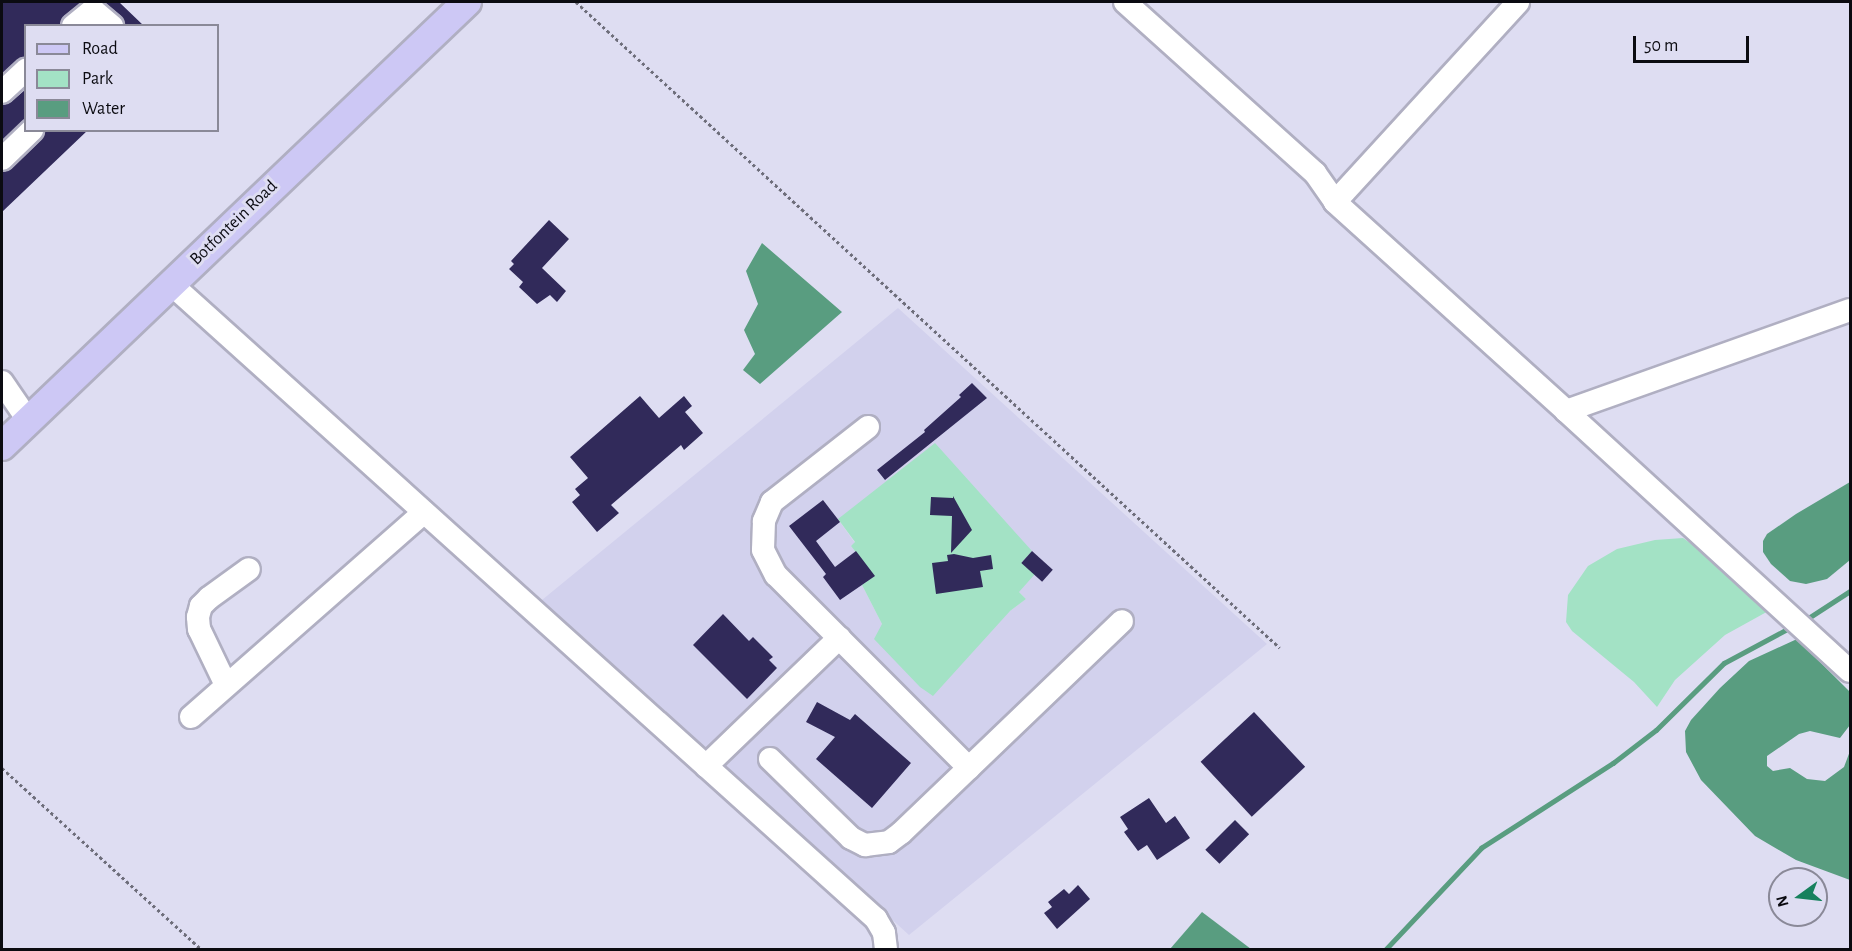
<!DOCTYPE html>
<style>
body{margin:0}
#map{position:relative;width:1852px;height:951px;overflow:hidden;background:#deddf2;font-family:"Alegreya Sans",sans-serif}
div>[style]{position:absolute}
.built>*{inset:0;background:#d2d1ed}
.green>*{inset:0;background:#a3e2c5}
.water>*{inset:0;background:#599d80}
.stream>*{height:4.5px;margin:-2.25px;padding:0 2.25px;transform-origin:2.25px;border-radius:2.25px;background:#599d80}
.building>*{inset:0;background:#312a5a;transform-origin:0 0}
.path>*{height:3px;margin-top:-1.5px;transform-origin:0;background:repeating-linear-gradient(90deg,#6d6d7a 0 3px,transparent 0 6px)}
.roads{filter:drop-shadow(2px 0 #b0afc2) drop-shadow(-2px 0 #b0afc2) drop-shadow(0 2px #b0afc2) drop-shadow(0 -2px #b0afc2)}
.minor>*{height:22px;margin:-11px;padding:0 11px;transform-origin:11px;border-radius:11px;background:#fff}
.major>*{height:28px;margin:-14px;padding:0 14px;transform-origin:14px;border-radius:14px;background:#cdc8f5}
span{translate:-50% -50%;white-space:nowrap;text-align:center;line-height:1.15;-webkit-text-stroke:6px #deddf2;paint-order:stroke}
.street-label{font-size:18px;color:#0b0b11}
.frame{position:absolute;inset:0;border:3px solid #0b0b11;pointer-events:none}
.legend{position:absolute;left:24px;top:24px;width:195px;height:108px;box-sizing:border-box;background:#deddf2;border:2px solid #8a8998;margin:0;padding:8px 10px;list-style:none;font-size:18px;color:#0b0b11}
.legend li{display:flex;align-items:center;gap:12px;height:30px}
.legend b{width:30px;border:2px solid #8a8998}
.north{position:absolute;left:1768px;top:867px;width:60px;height:60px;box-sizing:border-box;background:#deddf2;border:2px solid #8a8998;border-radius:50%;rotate:255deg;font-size:16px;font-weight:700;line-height:24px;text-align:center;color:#0b0b11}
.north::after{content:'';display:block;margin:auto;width:21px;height:27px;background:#17815d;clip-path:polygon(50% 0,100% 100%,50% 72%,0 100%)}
.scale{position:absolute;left:1633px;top:36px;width:116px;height:27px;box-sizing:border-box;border:3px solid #0b0b11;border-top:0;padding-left:8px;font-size:18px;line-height:21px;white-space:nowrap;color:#0b0b11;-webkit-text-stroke:4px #deddf2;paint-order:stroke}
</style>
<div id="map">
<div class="built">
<div style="clip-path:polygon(evenodd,898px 308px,1267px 644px,909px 935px,542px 600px,898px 308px,840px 522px,1031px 551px,1021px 562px,1019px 592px,1026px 599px,1010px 611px,882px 624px,862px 585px,875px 576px,851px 546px,855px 543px,840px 522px)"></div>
</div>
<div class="green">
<div style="clip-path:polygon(935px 443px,1032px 551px,1022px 562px,1035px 574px,1019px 592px,1026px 599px,1010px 611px,933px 696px,920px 687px,874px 639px,882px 624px,862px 585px,874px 576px,851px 546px,855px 542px,838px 519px)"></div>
<div style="clip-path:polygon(1683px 538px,1710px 557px,1772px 609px,1725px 635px,1675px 680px,1657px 707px,1634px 682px,1572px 631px,1566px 622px,1568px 595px,1588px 566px,1617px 549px,1655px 540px)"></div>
</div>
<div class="water">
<div style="clip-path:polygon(762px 243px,842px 312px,760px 384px,743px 370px,755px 354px,744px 330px,758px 304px,746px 271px)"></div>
<div style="clip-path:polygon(1850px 482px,1850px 560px,1827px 579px,1806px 584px,1790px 581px,1771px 564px,1763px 552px,1763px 541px,1767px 534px,1796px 514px)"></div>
<div style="clip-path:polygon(1797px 639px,1849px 691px,1850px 725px,1840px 738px,1810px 731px,1799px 734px,1767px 756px,1767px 766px,1773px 771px,1790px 768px,1807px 779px,1825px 781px,1844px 767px,1850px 751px,1850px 880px,1796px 860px,1755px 836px,1701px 780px,1686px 752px,1685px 731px,1691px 720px,1720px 688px,1749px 661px)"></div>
<div style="clip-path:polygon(1202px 912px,1251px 949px,1170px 949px)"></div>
</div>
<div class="stream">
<div style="left:1804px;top:621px;width:55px;rotate:-33.1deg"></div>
<div style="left:1385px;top:950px;width:140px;rotate:-46.7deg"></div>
<div style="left:1481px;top:848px;width:157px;rotate:-32.8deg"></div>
<div style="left:1613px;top:763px;width:54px;rotate:-37.5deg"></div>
<div style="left:1656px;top:730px;width:95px;rotate:-44.6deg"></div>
<div style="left:1724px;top:663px;width:76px;rotate:-28.2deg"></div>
</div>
<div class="building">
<div style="clip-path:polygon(2px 2px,82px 2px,64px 16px,60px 26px,26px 26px,26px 57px,17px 60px,2px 74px)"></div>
<div style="clip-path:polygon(104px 2px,119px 2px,144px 26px,125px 26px,121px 16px)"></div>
<div style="clip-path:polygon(26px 89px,26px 119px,2px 141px,2px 105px,11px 102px)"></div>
<div style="clip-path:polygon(45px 130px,88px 130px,2px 212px,2px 172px,11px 169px,41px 140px)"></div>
<div style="clip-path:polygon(549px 220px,569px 239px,542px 268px,566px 291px,557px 302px,550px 295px,537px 304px,519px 287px,523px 282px,509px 269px,514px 264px,511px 261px)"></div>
<div style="clip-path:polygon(972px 383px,987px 398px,885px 480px,877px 470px,925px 432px,924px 430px,961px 397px,959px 395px)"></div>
<div style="clip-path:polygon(640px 396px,659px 418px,684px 396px,692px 406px,685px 412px,703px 433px,684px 450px,681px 445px,611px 505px,619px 513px,597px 532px,572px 502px,580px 495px,575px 489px,588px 478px,570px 457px)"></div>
<div style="clip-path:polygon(953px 496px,972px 530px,951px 553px,952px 516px,930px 515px,931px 497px,953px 498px)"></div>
<div style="clip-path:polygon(823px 500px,840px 522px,816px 541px,835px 567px,856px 551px,875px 576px,840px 600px,823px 577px,826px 574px,789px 526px)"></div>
<div style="left:1032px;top:551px;width:28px;height:16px;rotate:42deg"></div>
<div style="clip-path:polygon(954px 554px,973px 558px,991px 555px,993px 569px,980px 571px,983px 587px,936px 594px,932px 563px,948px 561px,947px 555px)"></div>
<div style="clip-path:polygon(723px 614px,749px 641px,753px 637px,773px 657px,769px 660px,777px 668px,747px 699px,693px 645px)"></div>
<div style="clip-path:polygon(817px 702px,850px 720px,855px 714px,911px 763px,872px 808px,816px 759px,835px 737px,806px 722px)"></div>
<div style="left:1254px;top:712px;width:75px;height:73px;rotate:47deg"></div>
<div style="clip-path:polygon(1149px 798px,1166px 823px,1175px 816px,1190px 838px,1157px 860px,1147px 845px,1138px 851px,1124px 832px,1128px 829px,1120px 817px)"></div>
<div style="left:1235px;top:820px;width:20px;height:42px;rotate:45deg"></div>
<div style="clip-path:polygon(1078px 885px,1090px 899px,1057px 929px,1044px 913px,1052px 907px,1048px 902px,1064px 889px,1069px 894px)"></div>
</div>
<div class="path">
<div style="left:576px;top:2px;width:955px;rotate:42.54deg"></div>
<div style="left:2px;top:768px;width:270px;rotate:42.3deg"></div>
</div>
<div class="roads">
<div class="minor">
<div style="left:1125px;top:2px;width:256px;rotate:42deg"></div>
<div style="left:1315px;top:173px;width:35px;rotate:55deg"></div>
<div style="left:1335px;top:202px;width:312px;rotate:42.1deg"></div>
<div style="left:1566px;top:411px;width:301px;rotate:-19.6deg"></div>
<div style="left:73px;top:26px;width:26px;rotate:-39deg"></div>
<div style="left:93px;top:10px;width:25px;rotate:40deg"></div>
<div style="left:2px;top:92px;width:33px;rotate:-43deg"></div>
<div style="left:2px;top:159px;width:42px;rotate:-44deg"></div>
<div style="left:1335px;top:202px;width:271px;rotate:-47.5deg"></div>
<div style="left:171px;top:284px;width:949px;rotate:42.01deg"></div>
<div style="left:876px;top:919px;width:16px;rotate:60deg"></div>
<div style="left:884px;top:933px;width:17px;rotate:83deg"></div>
<div style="left:2px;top:382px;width:46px;rotate:55.6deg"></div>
<div style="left:1566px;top:411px;width:385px;rotate:42.5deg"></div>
<div style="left:868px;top:427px;width:122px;rotate:142deg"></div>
<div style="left:772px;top:502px;width:21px;rotate:113deg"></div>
<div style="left:764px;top:521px;width:29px;rotate:92deg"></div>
<div style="left:763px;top:550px;width:28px;rotate:63deg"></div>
<div style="left:776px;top:575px;width:273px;rotate:45deg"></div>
<div style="left:226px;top:685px;width:62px;rotate:-115.7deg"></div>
<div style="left:199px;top:629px;width:12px;rotate:-95deg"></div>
<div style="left:198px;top:617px;width:11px;rotate:-75deg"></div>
<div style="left:201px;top:606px;width:11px;rotate:-45deg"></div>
<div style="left:209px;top:598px;width:49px;rotate:-35.9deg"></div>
<div style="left:191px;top:717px;width:310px;rotate:-41.3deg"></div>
<div style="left:770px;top:759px;width:113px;rotate:44.3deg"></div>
<div style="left:851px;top:838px;width:16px;rotate:27deg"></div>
<div style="left:865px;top:845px;width:24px;rotate:-7deg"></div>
<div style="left:889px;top:842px;width:15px;rotate:-37deg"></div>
<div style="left:901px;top:833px;width:306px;rotate:-43.8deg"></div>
<div style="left:706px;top:766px;width:185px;rotate:-43.9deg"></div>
</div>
<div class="major">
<div style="left:2px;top:446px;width:643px;rotate:-43.68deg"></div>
</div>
</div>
<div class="street-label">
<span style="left:234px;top:223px;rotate:-44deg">Botfontein Road</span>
</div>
<div class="frame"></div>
<ul class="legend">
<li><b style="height:8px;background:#cdc8f5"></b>Road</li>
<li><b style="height:16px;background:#a3e2c5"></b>Park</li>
<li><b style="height:16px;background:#599d80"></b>Water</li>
</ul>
<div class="north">N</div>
<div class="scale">50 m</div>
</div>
